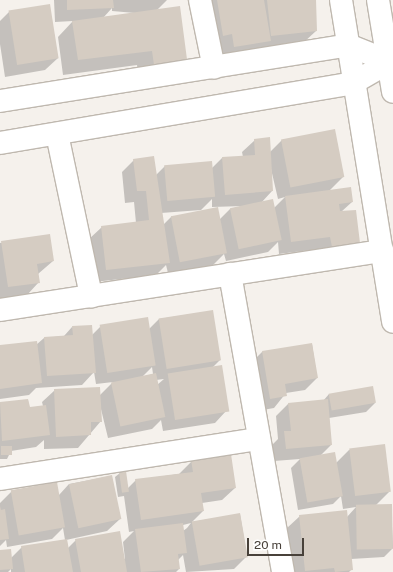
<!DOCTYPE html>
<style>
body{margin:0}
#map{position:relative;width:393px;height:572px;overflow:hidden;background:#f5f1ec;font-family:"Public Sans",sans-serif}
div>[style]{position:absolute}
.shadow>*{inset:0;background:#0003}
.building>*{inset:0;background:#d5ccc2;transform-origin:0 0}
.roads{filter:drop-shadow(1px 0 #bfb8af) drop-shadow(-1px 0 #bfb8af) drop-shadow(0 1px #bfb8af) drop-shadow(0 -1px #bfb8af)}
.minor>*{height:22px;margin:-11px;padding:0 11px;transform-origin:11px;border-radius:11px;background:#fff}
span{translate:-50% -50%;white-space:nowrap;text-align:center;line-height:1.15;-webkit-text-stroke:3.5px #fff;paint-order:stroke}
.scale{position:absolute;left:247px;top:538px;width:57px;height:18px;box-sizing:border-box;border:2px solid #48413a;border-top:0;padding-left:5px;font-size:12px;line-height:14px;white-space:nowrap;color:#48413a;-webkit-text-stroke:3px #fff;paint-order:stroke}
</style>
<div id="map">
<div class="shadow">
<div style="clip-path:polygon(evenodd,54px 0,167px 0,157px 10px,187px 67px,140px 86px,137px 65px,63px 75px,58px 37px,73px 21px,55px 22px,54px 0,112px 8px,112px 11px,135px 13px,103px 18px,112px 8px)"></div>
<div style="clip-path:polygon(203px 0,314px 0,316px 31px,303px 43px,263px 47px,257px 53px,222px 59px)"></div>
<div style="clip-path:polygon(9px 12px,58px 58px,45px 70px,5px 77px,0 44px,0 21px)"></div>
<div style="clip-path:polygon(evenodd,255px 140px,270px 152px,282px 140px,343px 177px,329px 191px,352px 202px,341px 212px,359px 243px,347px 255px,319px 258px,318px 249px,279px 254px,278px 242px,268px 252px,226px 261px,224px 254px,213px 265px,168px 273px,166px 265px,156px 275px,94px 282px,89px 239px,102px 227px,136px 223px,134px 202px,125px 203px,122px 172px,134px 160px,156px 175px,165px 166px,211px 169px,222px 158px,243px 157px,242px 152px,255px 140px,271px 169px,278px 199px,285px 197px,274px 208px,261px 203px,272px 191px,271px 169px,255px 140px,212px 199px,212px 207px,243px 206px,230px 209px,220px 219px,172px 216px,163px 225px,161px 213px,201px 210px,212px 199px)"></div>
<div style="clip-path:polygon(49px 235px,53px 261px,38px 274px,39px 282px,27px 295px,0 299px,0 243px)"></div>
<div style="clip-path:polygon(evenodd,212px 311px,220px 360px,212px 368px,227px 410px,215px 423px,163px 431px,161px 420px,152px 429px,108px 438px,100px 405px,101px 421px,78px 448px,44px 449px,44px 440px,36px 447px,11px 451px,7px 459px,0 459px,0 403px,28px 400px,29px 408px,43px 406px,42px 402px,55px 390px,100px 395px,113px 382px,96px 384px,94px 372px,82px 385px,36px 388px,29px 395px,0 399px,0 346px,36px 345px,44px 338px,64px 336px,72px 327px,92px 335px,101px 326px,149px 329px,159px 319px,212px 311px,152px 367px,153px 374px,142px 377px,152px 367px,212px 311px,164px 379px,157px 385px,156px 380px,164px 379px)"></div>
<div style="clip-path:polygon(312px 344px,317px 378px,305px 390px,286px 393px,274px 408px,257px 411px,250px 364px,262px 352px)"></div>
<div style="clip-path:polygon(329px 394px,375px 403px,366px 412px,329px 418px,331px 445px,320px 456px,336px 463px,349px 450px,384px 445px,390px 491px,376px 505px,391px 505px,393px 548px,384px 557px,351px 559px,352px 569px,349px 572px,292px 572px,287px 528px,300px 516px,347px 517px,356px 507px,343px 509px,341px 496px,333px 504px,298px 510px,291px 468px,300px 459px,274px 461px,272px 445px,278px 439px,276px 416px,288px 404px,323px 401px)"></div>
<div style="clip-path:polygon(evenodd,192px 461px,235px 488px,222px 500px,202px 503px,203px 511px,192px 522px,240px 514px,247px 556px,234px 569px,186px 572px,183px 555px,178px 560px,179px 569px,176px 572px,11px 572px,11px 569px,8px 572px,0 572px,0 551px,11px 558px,22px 547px,65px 540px,63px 528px,52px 539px,7px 547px,6px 540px,0 546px,0 503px,12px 491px,59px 495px,69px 484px,111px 476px,120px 519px,107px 531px,66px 540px,68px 548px,76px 540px,125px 559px,123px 542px,134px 531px,129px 532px,124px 496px,118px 497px,115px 477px,120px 473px,127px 489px,136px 480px,179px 474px,192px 461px,191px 523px,187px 528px,183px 531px,183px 525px,191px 523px)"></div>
</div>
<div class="building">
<div style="clip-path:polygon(67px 0,113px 0,114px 8px,67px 10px)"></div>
<div style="clip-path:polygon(217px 0,264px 0,271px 41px,234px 47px,232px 34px,223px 36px)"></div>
<div style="clip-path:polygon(267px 0,316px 0,317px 31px,271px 36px)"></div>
<div style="left:50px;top:4px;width:55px;height:42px;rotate:81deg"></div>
<div style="clip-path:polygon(180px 6px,188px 67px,155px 72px,152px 51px,78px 60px,72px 21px)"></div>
<div style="left:335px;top:129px;width:49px;height:55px;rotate:79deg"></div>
<div style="clip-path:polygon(270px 137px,273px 191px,225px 195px,222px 157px,255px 155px,254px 139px)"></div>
<div style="clip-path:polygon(154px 156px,170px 263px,106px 270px,101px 226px,149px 220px,146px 191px,137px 191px,133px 159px)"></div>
<div style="left:212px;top:161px;width:36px;height:48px;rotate:85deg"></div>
<div style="clip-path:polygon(351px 187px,353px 202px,339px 204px,340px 211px,356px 210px,360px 243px,332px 247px,330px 237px,291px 242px,285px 196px)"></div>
<div style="left:273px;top:199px;width:42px;height:44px;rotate:78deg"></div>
<div style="left:218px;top:207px;width:47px;height:48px;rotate:79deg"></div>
<div style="clip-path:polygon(50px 234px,54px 261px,37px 264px,40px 283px,8px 287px,1px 241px)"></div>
<div style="left:213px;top:310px;width:51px;height:55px;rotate:81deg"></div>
<div style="left:148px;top:317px;width:49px;height:49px;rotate:81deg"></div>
<div style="clip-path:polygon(92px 325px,96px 373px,47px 376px,44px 337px,73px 335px,72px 326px)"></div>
<div style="clip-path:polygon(37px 341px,42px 383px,0 389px,0 345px)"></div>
<div style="clip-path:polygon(312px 343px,318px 378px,285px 384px,287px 396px,270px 399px,262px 351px)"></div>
<div style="left:222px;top:365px;width:47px;height:55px;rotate:81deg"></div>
<div style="left:156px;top:373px;width:45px;height:46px;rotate:78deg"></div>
<div style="left:373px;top:386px;width:17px;height:45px;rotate:80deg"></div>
<div style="clip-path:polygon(100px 387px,102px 422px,91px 422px,91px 435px,56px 437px,54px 389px)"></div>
<div style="clip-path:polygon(28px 399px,30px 407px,46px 405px,50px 435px,2px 441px,0 402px)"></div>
<div style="clip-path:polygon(328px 399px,332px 445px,286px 449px,284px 431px,291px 431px,288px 403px)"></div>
<div style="left:385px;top:444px;width:48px;height:36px;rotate:83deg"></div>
<div style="left:12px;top:446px;width:9px;height:11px;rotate:90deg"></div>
<div style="left:335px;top:452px;width:45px;height:36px;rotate:80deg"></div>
<div style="clip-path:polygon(231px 454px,236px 488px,201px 493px,204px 511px,141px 520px,135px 479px,193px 472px,191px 460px)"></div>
<div style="left:126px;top:471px;width:21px;height:7px;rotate:82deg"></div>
<div style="left:112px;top:475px;width:45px;height:44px;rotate:78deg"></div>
<div style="left:57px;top:482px;width:46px;height:47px;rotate:80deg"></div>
<div style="left:392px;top:504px;width:45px;height:36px;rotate:89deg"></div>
<div style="clip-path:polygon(0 506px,1px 510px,5px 509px,9px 539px,0 540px)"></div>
<div style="clip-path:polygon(347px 510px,353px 570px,335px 572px,334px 568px,305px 571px,299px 515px)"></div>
<div style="left:240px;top:513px;width:45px;height:49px;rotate:80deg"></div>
<div style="clip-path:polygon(183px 523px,187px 553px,178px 554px,180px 569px,141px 572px,135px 529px)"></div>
<div style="clip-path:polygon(120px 531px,127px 572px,81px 572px,75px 539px)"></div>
<div style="clip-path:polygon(67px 539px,73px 572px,25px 572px,21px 546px)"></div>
<div style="clip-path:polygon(11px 549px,13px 569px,0 570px,0 550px)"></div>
</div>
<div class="roads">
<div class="minor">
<div style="left:200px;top:0;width:69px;rotate:78.4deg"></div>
<div style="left:341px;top:0;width:326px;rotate:80.8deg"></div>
<div style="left:378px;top:0;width:93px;rotate:80.7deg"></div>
<div style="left:0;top:101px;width:352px;rotate:-9.1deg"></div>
<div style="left:348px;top:45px;width:43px;rotate:21.8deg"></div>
<div style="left:57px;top:134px;width:166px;rotate:78.1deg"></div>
<div style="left:0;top:143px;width:358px;rotate:-9.6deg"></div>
<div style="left:353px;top:83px;width:46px;rotate:-29.9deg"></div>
<div style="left:230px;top:274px;width:303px;rotate:79.9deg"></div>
<div style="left:0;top:310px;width:387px;rotate:-8.8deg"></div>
<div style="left:0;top:479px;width:262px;rotate:-8.8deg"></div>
</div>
</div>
<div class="scale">20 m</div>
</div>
